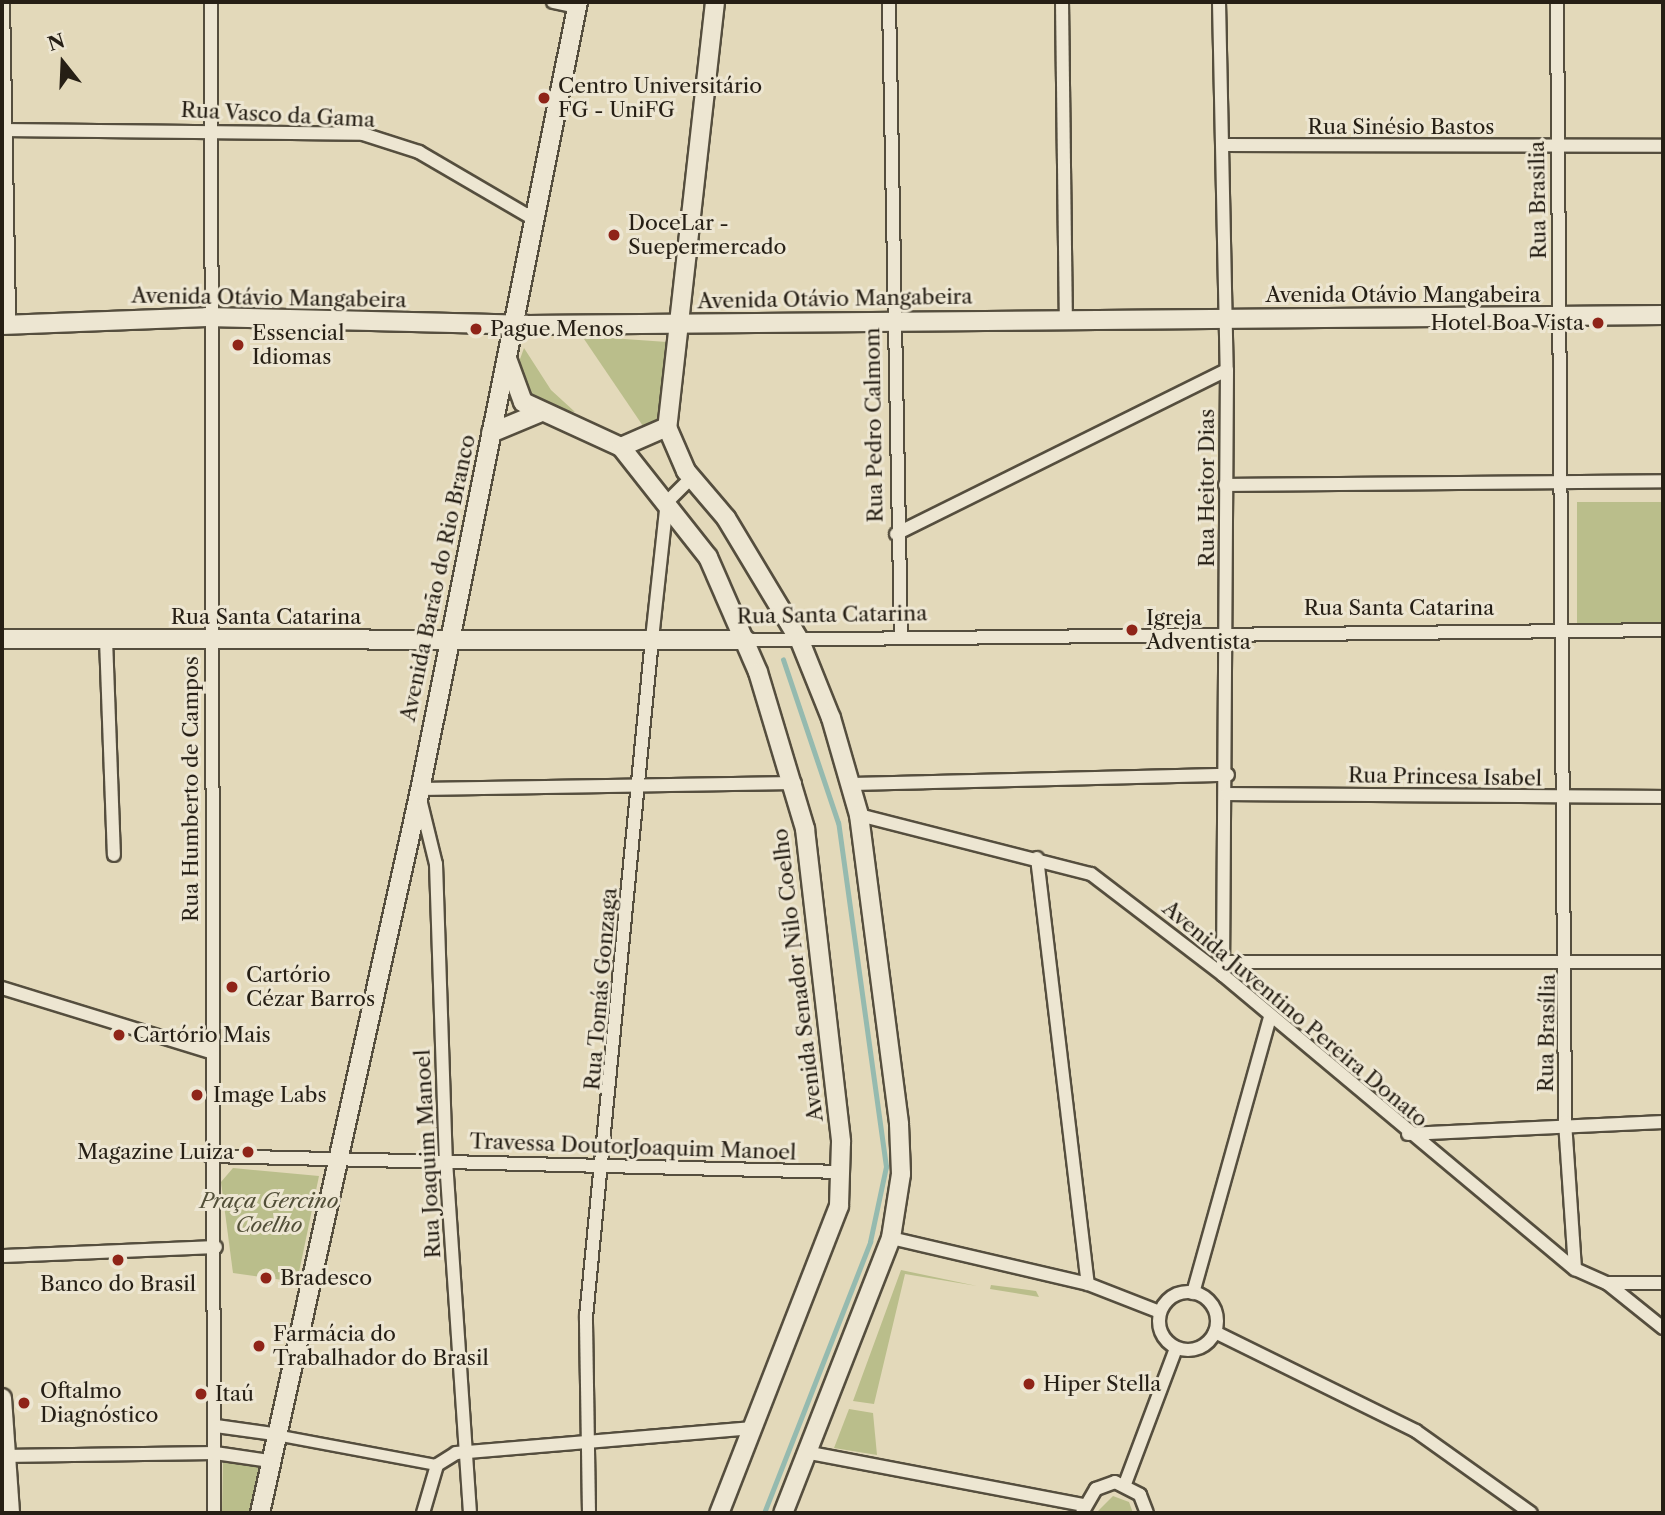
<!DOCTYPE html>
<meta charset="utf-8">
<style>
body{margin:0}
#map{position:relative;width:1665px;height:1515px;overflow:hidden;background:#e3d9ba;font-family:"Libre Caslon Text",serif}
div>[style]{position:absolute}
.green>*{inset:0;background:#babe8b;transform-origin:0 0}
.stream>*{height:4.5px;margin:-2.25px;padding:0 2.25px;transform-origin:2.25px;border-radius:2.25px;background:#95baaf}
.roads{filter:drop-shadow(2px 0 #554e3e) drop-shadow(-2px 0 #554e3e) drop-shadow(0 2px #554e3e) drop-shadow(0 -2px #554e3e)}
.pedestrian>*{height:10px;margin:-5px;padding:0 5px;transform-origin:5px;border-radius:5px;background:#ede6d2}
.minor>*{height:12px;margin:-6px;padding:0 6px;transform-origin:6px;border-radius:6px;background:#ede6d2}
.minor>.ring{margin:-6px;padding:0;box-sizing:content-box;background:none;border:12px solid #ede6d2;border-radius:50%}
.secondary>*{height:18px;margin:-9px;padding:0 9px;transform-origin:9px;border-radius:9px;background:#ede6d2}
.dots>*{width:19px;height:19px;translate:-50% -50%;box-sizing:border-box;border:4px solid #ede6d2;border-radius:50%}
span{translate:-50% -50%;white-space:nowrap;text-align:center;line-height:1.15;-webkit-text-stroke:6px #ede6d2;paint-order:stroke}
.poi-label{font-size:21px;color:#261f15}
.left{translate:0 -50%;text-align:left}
.right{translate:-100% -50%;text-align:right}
.street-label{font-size:21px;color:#261f15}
.park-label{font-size:21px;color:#524f38;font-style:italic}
.frame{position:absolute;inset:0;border:4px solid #261f15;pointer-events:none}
.north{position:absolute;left:28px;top:28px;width:70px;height:70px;-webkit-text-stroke:5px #ede6d2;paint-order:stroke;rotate:342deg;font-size:19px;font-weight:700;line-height:28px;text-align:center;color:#261f15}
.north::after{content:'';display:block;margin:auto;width:24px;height:32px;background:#261f15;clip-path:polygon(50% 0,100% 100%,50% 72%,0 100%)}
</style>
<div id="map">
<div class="green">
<div style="clip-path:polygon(582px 336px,667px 342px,661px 421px,643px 426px)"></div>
<div style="clip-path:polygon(524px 348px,551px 390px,575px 412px,534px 407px,515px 373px)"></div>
<div style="left:1577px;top:502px;width:86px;height:126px"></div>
<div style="clip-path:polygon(233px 1168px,319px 1176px,297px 1282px,233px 1273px,221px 1182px)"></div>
<div style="clip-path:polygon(901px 1270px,977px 1286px,905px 1274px,874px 1404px,853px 1401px)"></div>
<div style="clip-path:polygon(991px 1285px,1036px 1291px,1039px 1297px,990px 1289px)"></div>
<div style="clip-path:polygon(849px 1409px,873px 1413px,877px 1455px,834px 1448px)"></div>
<div style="clip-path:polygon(223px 1462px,262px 1467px,253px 1513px,222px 1513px)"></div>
<div style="clip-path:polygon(1113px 1496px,1129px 1502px,1133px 1513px,1096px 1513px)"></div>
</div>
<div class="stream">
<div style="left:764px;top:1513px;width:291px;rotate:-68.6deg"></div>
<div style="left:870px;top:1242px;width:77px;rotate:-78deg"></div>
<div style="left:886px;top:1167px;width:347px;rotate:-97.9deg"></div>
<div style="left:838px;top:823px;width:172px;rotate:-108.6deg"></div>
</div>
<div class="roads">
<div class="pedestrian">
<div style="left:276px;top:1435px;width:164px;rotate:10.6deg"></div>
</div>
<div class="minor">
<div style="left:3px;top:2px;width:323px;rotate:88.9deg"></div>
<div style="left:211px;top:2px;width:1511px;rotate:89.89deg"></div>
<div style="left:553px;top:2px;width:25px;rotate:12deg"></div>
<div style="left:889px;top:2px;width:635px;rotate:88.92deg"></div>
<div style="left:1062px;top:2px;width:318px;rotate:89.3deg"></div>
<div style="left:1219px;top:2px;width:368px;rotate:88.8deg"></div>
<div style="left:1227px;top:370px;width:605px;rotate:90.38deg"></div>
<div style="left:1557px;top:2px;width:1120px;rotate:89.59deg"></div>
<div style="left:1565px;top:1122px;width:147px;rotate:86.1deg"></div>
<div style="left:2px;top:130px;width:361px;rotate:0.6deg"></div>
<div style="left:363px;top:134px;width:59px;rotate:17.8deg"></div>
<div style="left:419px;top:152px;width:131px;rotate:30.3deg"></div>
<div style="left:1223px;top:145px;width:440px;rotate:0.1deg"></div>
<div style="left:1225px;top:485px;width:438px;rotate:-0.5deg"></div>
<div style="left:896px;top:534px;width:369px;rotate:-26.4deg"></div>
<div style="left:106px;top:639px;width:216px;rotate:87.9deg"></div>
<div style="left:746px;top:640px;width:917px;rotate:-0.62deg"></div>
<div style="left:852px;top:784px;width:376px;rotate:-1.4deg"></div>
<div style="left:420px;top:789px;width:375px;rotate:-0.9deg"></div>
<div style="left:1227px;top:794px;width:436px;rotate:0.4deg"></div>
<div style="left:420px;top:799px;width:67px;rotate:76.2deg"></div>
<div style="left:436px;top:864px;width:297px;rotate:88.1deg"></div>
<div style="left:446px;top:1161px;width:353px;rotate:86.1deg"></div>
<div style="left:859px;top:815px;width:239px;rotate:14.3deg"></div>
<div style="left:1091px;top:874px;width:166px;rotate:37.4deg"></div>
<div style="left:1223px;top:975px;width:459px;rotate:39.9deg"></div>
<div style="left:1575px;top:1269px;width:35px;rotate:24deg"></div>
<div style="left:1607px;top:1283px;width:72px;rotate:38.8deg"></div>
<div style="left:1037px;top:858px;width:429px;rotate:83.2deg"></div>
<div style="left:1223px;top:962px;width:440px"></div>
<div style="left:2px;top:988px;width:218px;rotate:17.1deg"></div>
<div style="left:1408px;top:1134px;width:255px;rotate:-2.7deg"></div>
<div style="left:210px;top:1156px;width:631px;rotate:1.45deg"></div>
<div style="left:891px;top:1238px;width:202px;rotate:13.1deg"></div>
<div style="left:1088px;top:1284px;width:77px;rotate:21.3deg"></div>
<div style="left:2px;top:1256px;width:214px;rotate:-2.4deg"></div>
<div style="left:1607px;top:1283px;width:56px"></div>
<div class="ring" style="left:1159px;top:1292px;width:46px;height:46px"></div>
<div style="left:1193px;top:1293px;width:287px;rotate:-74.4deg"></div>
<div style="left:1215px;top:1332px;width:224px;rotate:26.2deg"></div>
<div style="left:1416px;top:1431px;width:141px;rotate:35.5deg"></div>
<div style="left:216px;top:1426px;width:59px;rotate:7.9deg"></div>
<div style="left:805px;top:1452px;width:284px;rotate:10.8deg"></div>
<div style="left:2px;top:1456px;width:213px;rotate:-0.8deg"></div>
<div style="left:215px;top:1453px;width:56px;rotate:8.3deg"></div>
<div style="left:1125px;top:1484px;width:145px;rotate:-69.4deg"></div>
<div style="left:423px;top:1513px;width:50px;rotate:-73.7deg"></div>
<div style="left:437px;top:1465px;width:22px;rotate:-32deg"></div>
<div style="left:456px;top:1453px;width:298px;rotate:-4.8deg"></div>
<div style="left:589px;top:1513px;width:196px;rotate:-90.9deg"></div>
<div style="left:586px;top:1317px;width:681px;rotate:-84.44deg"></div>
<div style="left:652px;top:639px;width:138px;rotate:-83.8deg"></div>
<div style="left:667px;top:502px;width:34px;rotate:-45deg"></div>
<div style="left:1082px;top:1513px;width:28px;rotate:-60deg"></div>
<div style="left:1096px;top:1489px;width:20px;rotate:-20deg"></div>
<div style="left:1115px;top:1482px;width:28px;rotate:27deg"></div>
<div style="left:1140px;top:1495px;width:19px;rotate:69deg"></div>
</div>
<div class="secondary">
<div style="left:715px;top:2px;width:428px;rotate:96.4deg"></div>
<div style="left:667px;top:427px;width:48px;rotate:66.6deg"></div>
<div style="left:686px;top:471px;width:62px;rotate:49.6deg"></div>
<div style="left:726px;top:518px;width:144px;rotate:59deg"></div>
<div style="left:800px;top:641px;width:83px;rotate:68.1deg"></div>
<div style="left:831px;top:718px;width:101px;rotate:73.9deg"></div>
<div style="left:859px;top:815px;width:312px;rotate:82.6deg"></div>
<div style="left:899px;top:1124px;width:50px;rotate:87.7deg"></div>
<div style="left:901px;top:1174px;width:65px;rotate:98.9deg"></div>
<div style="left:891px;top:1238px;width:295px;rotate:111.4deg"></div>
<div style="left:2px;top:325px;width:205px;rotate:-2.2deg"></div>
<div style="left:207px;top:317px;width:320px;rotate:1.4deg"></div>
<div style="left:527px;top:325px;width:1136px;rotate:-0.5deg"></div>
<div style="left:508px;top:361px;width:44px;rotate:69.9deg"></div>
<div style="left:523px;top:402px;width:108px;rotate:24.7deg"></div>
<div style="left:621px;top:447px;width:140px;rotate:51.7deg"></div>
<div style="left:708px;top:557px;width:125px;rotate:66.5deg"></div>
<div style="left:758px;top:672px;width:164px;rotate:73.3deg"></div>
<div style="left:805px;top:829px;width:315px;rotate:83.4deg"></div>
<div style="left:841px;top:1142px;width:64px;rotate:91.8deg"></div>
<div style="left:839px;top:1206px;width:330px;rotate:111.3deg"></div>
<div style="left:491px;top:433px;width:52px;rotate:-22.6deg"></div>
<div style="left:621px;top:447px;width:50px;rotate:-23.5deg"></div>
<div style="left:2px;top:639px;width:744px;rotate:0.08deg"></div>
<div style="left:2px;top:1398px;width:115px;rotate:86deg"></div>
<div style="left:260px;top:1513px;width:735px;rotate:-77.51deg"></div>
<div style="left:419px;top:795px;width:809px;rotate:-78.66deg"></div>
</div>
</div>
<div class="dots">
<div style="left:544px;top:98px;background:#8f2418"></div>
<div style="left:614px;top:235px;background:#8f2418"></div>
<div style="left:1598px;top:323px;background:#8f2418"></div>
<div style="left:476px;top:329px;background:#8f2418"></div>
<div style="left:238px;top:345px;background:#8f2418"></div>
<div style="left:1132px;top:630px;background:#8f2418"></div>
<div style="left:232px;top:987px;background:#8f2418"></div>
<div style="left:119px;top:1035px;background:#8f2418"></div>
<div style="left:197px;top:1095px;background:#8f2418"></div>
<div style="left:248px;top:1152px;background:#8f2418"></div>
<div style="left:118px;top:1260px;background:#8f2418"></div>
<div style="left:266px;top:1278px;background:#8f2418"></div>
<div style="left:259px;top:1346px;background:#8f2418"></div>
<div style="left:1029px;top:1384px;background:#8f2418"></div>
<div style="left:201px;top:1394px;background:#8f2418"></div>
<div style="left:24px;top:1403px;background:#8f2418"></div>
</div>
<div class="poi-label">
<span class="left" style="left:558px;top:98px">Centro Universitário<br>FG - UniFG</span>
<span class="left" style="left:628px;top:235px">DoceLar -<br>Suepermercado</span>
<span class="right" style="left:1584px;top:323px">Hotel Boa Vista</span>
<span class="left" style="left:490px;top:329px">Pague Menos</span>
<span class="left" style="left:252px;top:345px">Essencial<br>Idiomas</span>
<span class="left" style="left:1146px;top:630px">Igreja<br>Adventista</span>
<span class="left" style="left:246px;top:987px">Cartório<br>Cézar Barros</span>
<span class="left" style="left:133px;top:1035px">Cartório Mais</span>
<span class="left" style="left:213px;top:1095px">Image Labs</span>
<span class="right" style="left:234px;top:1152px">Magazine Luiza</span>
<span class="left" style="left:280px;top:1278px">Bradesco</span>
<span style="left:118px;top:1284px">Banco do Brasil</span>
<span class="left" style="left:273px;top:1346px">Farmácia do<br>Trabalhador do Brasil</span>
<span class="left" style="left:1043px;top:1384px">Hiper Stella</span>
<span class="left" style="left:40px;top:1403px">Oftalmo<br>Diagnóstico</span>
<span class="left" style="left:215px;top:1394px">Itaú</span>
</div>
<div class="street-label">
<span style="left:278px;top:115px;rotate:3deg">Rua Vasco da Gama</span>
<span style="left:1401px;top:127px">Rua Sinésio Bastos</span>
<span style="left:1538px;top:200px;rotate:-91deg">Rua Brasilia</span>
<span style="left:1403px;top:295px">Avenida Otávio Mangabeira</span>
<span style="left:269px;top:298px;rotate:1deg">Avenida Otávio Mangabeira</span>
<span style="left:835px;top:299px;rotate:-1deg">Avenida Otávio Mangabeira</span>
<span style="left:874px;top:425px;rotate:-91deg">Rua Pedro Calmom</span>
<span style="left:1207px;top:488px;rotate:-90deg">Rua Heitor Dias</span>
<span style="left:438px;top:578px;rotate:-78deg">Avenida Barão do Rio Branco</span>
<span style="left:1399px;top:608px">Rua Santa Catarina</span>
<span style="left:832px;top:615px;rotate:-1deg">Rua Santa Catarina</span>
<span style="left:266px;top:617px">Rua Santa Catarina</span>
<span style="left:1445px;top:777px;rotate:1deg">Rua Princesa Isabel</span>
<span style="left:191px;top:789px;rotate:-90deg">Rua Humberto de Campos</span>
<span style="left:798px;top:975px;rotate:-97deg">Avenida Senador Nilo Coelho</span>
<span style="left:601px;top:989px;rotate:-85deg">Rua Tomás Gonzaga</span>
<span style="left:1295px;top:1014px;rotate:40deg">Avenida Juventino Pereira Donato</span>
<span style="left:1547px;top:1033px;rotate:-89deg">Rua Brasília</span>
<span style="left:633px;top:1147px;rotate:2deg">Travessa DoutorJoaquim Manoel</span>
<span style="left:428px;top:1154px;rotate:-93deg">Rua Joaquim Manoel</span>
</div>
<div class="park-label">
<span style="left:269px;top:1213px">Praça Gercino<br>Coelho</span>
</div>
<div class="frame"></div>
<div class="north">N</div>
</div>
